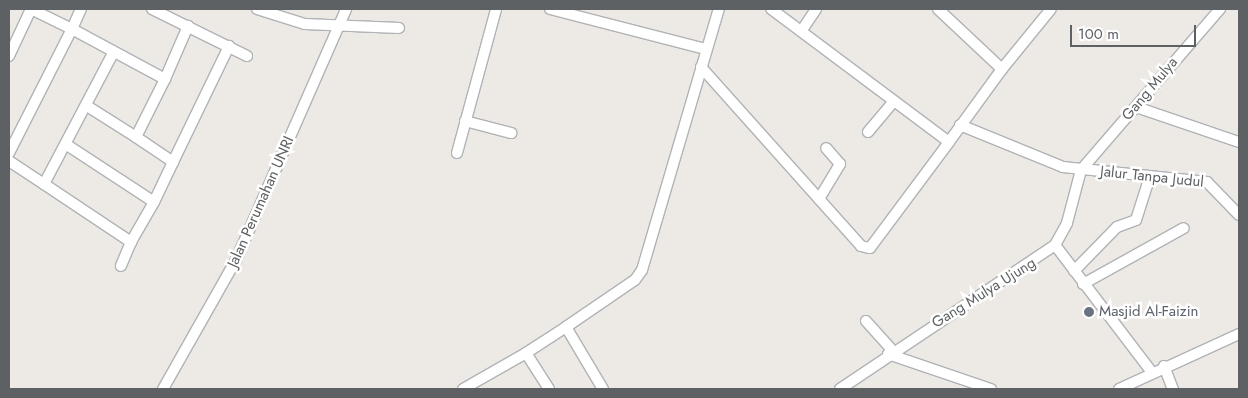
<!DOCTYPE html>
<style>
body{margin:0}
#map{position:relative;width:1248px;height:398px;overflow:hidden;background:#edeae5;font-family:Jost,sans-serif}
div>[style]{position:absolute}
.roads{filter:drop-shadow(1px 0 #b0b3b6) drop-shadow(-1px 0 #b0b3b6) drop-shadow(0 1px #b0b3b6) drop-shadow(0 -1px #b0b3b6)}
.minor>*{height:10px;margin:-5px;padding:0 5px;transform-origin:5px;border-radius:5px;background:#fff}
.dots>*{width:14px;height:14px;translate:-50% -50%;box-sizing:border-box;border:2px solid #fff;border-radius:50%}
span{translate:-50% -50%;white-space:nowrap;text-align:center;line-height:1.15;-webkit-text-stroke:5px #fff;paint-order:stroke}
.street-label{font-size:15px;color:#5d6164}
.worship-label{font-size:15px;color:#5b616d}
.left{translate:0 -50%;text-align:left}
.frame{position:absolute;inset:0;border:10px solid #5d6164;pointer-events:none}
.scale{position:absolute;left:1070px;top:25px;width:126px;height:22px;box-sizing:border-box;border:2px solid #5d6164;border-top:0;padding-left:6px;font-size:15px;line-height:18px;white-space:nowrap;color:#5d6164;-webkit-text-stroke:4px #fff;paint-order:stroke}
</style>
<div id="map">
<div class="roads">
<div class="minor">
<div style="left:31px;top:9px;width:46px;rotate:26deg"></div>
<div style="left:72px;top:29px;width:22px;rotate:-66deg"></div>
<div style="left:152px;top:9px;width:106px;rotate:26.3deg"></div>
<div style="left:257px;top:9px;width:50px;rotate:17.4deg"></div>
<div style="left:305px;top:24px;width:94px;rotate:2.4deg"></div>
<div style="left:550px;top:9px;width:161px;rotate:14.4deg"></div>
<div style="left:938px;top:9px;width:88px;rotate:43.2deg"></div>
<div style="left:1002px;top:69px;width:90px;rotate:126deg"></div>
<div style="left:802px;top:30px;width:25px;rotate:-56deg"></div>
<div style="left:9px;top:56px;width:52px;rotate:-64.9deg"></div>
<div style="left:701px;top:67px;width:240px;rotate:48.2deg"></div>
<div style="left:861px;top:246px;width:9px;rotate:13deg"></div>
<div style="left:870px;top:248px;width:132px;rotate:-53.3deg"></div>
<div style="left:949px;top:142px;width:222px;rotate:-143.2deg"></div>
<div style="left:1002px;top:69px;width:77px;rotate:-50.8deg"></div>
<div style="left:87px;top:106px;width:58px;rotate:32.3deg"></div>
<div style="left:136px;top:137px;width:65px;rotate:-63.4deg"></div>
<div style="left:1136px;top:107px;width:109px;rotate:18.8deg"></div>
<div style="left:465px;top:121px;width:48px;rotate:14.6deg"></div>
<div style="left:960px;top:125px;width:111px;rotate:22.2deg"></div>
<div style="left:1063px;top:167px;width:145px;rotate:5.9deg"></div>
<div style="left:1207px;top:182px;width:46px;rotate:45.9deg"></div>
<div style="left:868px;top:132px;width:40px;rotate:-50deg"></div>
<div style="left:136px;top:137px;width:45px;rotate:34deg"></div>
<div style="left:173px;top:162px;width:44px;rotate:115.4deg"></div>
<div style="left:67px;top:145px;width:104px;rotate:33.2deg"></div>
<div style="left:154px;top:202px;width:46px;rotate:119.9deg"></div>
<div style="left:9px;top:153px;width:139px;rotate:-63.1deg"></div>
<div style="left:72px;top:29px;width:106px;rotate:28.3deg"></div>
<div style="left:165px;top:79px;width:58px;rotate:-66.5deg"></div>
<div style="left:457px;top:153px;width:149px;rotate:-74.8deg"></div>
<div style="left:9px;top:161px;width:42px;rotate:33.3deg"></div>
<div style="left:44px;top:184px;width:148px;rotate:-62.2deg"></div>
<div style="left:173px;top:162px;width:129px;rotate:-64.2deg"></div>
<div style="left:44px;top:184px;width:105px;rotate:33.7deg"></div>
<div style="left:131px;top:242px;width:26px;rotate:113deg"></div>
<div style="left:819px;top:199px;width:41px;rotate:-59deg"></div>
<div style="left:840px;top:164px;width:21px;rotate:-131deg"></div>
<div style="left:1055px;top:245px;width:158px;rotate:52.7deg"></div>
<div style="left:1074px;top:271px;width:62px;rotate:-45.7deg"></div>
<div style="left:1117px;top:227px;width:20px;rotate:-20deg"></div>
<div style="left:1136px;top:220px;width:46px;rotate:-72.3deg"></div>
<div style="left:1083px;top:284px;width:115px;rotate:-29deg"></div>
<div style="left:866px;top:321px;width:40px;rotate:48deg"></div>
<div style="left:566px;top:327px;width:83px;rotate:-34.3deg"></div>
<div style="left:635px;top:280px;width:12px;rotate:-55deg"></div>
<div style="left:642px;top:270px;width:272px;rotate:-73.6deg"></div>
<div style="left:526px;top:353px;width:48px;rotate:-33deg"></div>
<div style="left:566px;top:327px;width:72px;rotate:59.2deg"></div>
<div style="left:888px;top:354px;width:109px;rotate:18.8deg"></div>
<div style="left:1164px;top:366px;width:25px;rotate:69deg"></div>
<div style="left:163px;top:389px;width:148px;rotate:-60.5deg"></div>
<div style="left:236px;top:260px;width:274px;rotate:-66.3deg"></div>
<div style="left:463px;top:389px;width:73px;rotate:-29.7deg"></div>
<div style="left:526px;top:353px;width:43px;rotate:57.4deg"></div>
<div style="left:840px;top:389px;width:259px;rotate:-33.8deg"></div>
<div style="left:1055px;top:245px;width:25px;rotate:-61deg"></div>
<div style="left:1067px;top:223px;width:55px;rotate:-75.2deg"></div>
<div style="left:1081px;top:170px;width:213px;rotate:-49.2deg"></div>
<div style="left:1119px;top:389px;width:132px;rotate:-24.6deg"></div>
</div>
</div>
<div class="dots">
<div style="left:1089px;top:312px;background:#6b7280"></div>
</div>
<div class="street-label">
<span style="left:1150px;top:89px;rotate:-50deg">Gang Mulya</span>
<span style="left:1152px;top:177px;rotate:6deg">Jalur Tanpa Judul</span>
<span style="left:261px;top:202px;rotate:-66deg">Jalan Perumahan UNRI</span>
<span style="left:984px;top:293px;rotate:-32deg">Gang Mulya Ujung</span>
</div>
<div class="worship-label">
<span class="left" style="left:1099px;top:312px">Masjid Al-Faizin</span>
</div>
<div class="frame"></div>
<div class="scale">100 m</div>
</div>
